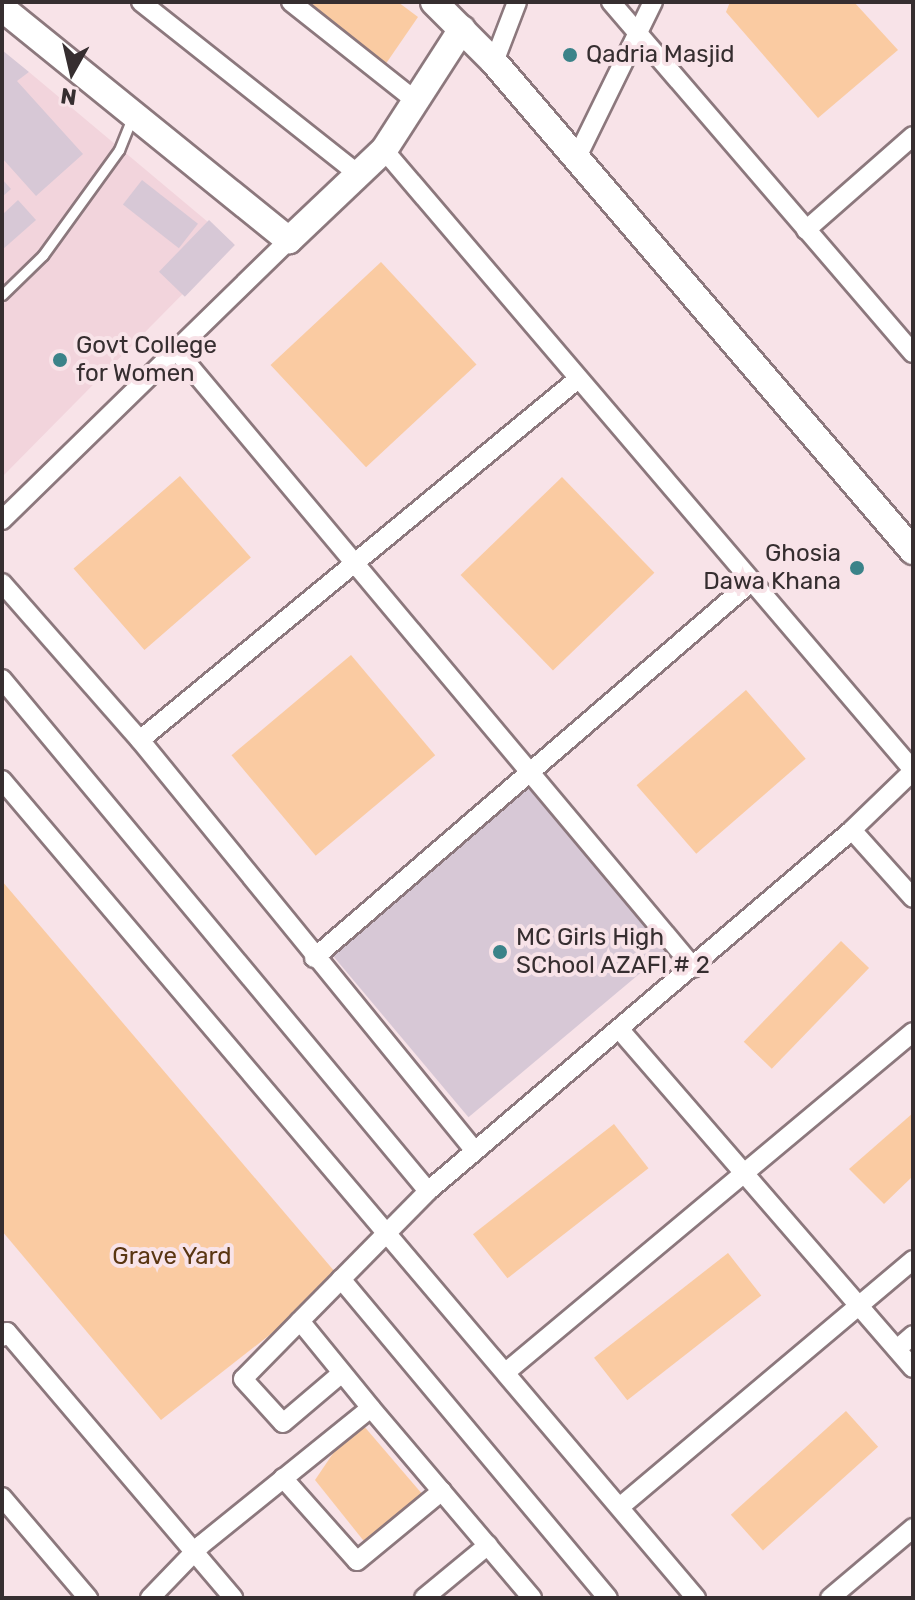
<!DOCTYPE html>
<style>
body{margin:0}
#map{position:relative;width:915px;height:1600px;overflow:hidden;background:#f8e3e8;font-family:Rubik,sans-serif}
div>[style]{position:absolute}
.built>*{inset:0;background:#f2d4dc}
.green>*{inset:0;background:#facba2;transform-origin:0 0}
.building>*{inset:0;background:#d7c8d6;transform-origin:0 0}
.roads{filter:drop-shadow(2px 0 #8c787d) drop-shadow(-2px 0 #8c787d) drop-shadow(0 2px #8c787d) drop-shadow(0 -2px #8c787d)}
.lane>*{height:9px;margin:-4.5px;padding:0 4.5px;transform-origin:4.5px;border-radius:4.5px;background:#fff}
.street>*{height:18px;margin:-9px;padding:0 9px;transform-origin:9px;border-radius:9px;background:#fff}
.secondary>*{height:26px;margin:-13px;padding:0 13px;transform-origin:13px;border-radius:13px;background:#fff}
.dots>*{width:22px;height:22px;translate:-50% -50%;box-sizing:border-box;border:4px solid #f8e3e8;border-radius:50%}
span{translate:-50% -50%;white-space:nowrap;text-align:center;line-height:1.15;-webkit-text-stroke:8px #f8e3e8;paint-order:stroke}
.poi-label{font-size:24px;color:#362e30}
.left{translate:0 -50%;text-align:left}
.right{translate:-100% -50%;text-align:right}
.park-label{font-size:24px;color:#593511}
.frame{position:absolute;inset:0;border:4px solid #362e30;pointer-events:none}
.north{position:absolute;left:32px;top:32px;width:80px;height:80px;-webkit-text-stroke:6px #f8e3e8;paint-order:stroke;rotate:188deg;font-size:22px;font-weight:700;line-height:32px;text-align:center;color:#362e30}
.north::after{content:'';display:block;margin:auto;width:28px;height:36px;background:#362e30;clip-path:polygon(50% 0,100% 100%,50% 72%,0 100%)}
</style>
<div id="map">
<div class="built">
<div style="clip-path:polygon(29px 72px,233px 243px,2px 477px,2px 91px)"></div>
</div>
<div class="green">
<div style="clip-path:polygon(306px 2px,398px 2px,418px 17px,385px 65px)"></div>
<div style="clip-path:polygon(730px 2px,854px 2px,898px 50px,818px 118px,726px 12px)"></div>
<div style="left:381px;top:262px;width:140px;height:151px;rotate:47deg"></div>
<div style="left:180px;top:476px;width:108px;height:141px;rotate:49deg"></div>
<div style="left:562px;top:477px;width:133px;height:141px;rotate:46deg"></div>
<div style="left:351px;top:655px;width:131px;height:156px;rotate:50deg"></div>
<div style="left:746px;top:690px;width:91px;height:145px;rotate:49deg"></div>
<div style="clip-path:polygon(2px 881px,341px 1279px,161px 1420px,2px 1231px)"></div>
<div style="left:841px;top:941px;width:39px;height:140px;rotate:44deg"></div>
<div style="clip-path:polygon(913px 1113px,913px 1176px,884px 1204px,849px 1169px)"></div>
<div style="left:614px;top:1124px;width:56px;height:179px;rotate:52deg"></div>
<div style="left:728px;top:1253px;width:54px;height:170px;rotate:52deg"></div>
<div style="left:846px;top:1411px;width:48px;height:155px;rotate:48deg"></div>
<div style="clip-path:polygon(357px 1418px,429px 1502px,371px 1550px,315px 1480px)"></div>
</div>
<div class="building">
<div style="clip-path:polygon(2px 50px,29px 72px,17px 81px,83px 154px,36px 196px,2px 158px)"></div>
<div style="clip-path:polygon(2px 179px,11px 189px,2px 197px)"></div>
<div style="left:142px;top:180px;width:71px;height:31px;rotate:38deg"></div>
<div style="clip-path:polygon(18px 200px,36px 220px,2px 250px,2px 215px)"></div>
<div style="left:209px;top:220px;width:36px;height:72px;rotate:44deg"></div>
<div style="left:527px;top:781px;width:220px;height:261px;rotate:50deg"></div>
</div>
<div class="roads">
<div class="lane">
<div style="left:2px;top:295px;width:57px;rotate:-44.3deg"></div>
<div style="left:43px;top:255px;width:130px;rotate:-54.1deg"></div>
<div style="left:119px;top:150px;width:35px;rotate:-68deg"></div>
</div>
<div class="street">
<div style="left:141px;top:2px;width:277px;rotate:38.4deg"></div>
<div style="left:291px;top:2px;width:159px;rotate:38.4deg"></div>
<div style="left:611px;top:2px;width:463px;rotate:49.3deg"></div>
<div style="left:494px;top:62px;width:64px;rotate:-69deg"></div>
<div style="left:384px;top:150px;width:815px;rotate:49.53deg"></div>
<div style="left:577px;top:157px;width:173px;rotate:-63.9deg"></div>
<div style="left:806px;top:230px;width:142px;rotate:-41.3deg"></div>
<div style="left:176px;top:350px;width:806px;rotate:50.03deg"></div>
<div style="left:2px;top:520px;width:401px;rotate:-44.3deg"></div>
<div style="left:2px;top:583px;width:209px;rotate:48.7deg"></div>
<div style="left:140px;top:740px;width:530px;rotate:50.82deg"></div>
<div style="left:2px;top:679px;width:666px;rotate:50.24deg"></div>
<div style="left:140px;top:740px;width:568px;rotate:-39.5deg"></div>
<div style="left:913px;top:771px;width:85px;rotate:136deg"></div>
<div style="left:852px;top:830px;width:91px;rotate:48.1deg"></div>
<div style="left:2px;top:780px;width:1073px;rotate:49.69deg"></div>
<div style="left:314px;top:958px;width:576px;rotate:-40.71deg"></div>
<div style="left:620px;top:1030px;width:447px;rotate:49.1deg"></div>
<div style="left:341px;top:1279px;width:416px;rotate:50.1deg"></div>
<div style="left:300px;top:1321px;width:81px;rotate:134.5deg"></div>
<div style="left:243px;top:1379px;width:59px;rotate:47.7deg"></div>
<div style="left:283px;top:1423px;width:77px;rotate:-40.3deg"></div>
<div style="left:2px;top:1337px;width:7px;rotate:-45deg"></div>
<div style="left:7px;top:1332px;width:349px;rotate:49.6deg"></div>
<div style="left:897px;top:1349px;width:21px;rotate:-41deg"></div>
<div style="left:506px;top:1372px;width:530px;rotate:-39.87deg"></div>
<div style="left:371px;top:1408px;width:249px;rotate:49.7deg"></div>
<div style="left:283px;top:1478px;width:111px;rotate:48.3deg"></div>
<div style="left:357px;top:1561px;width:110px;rotate:-39.5deg"></div>
<div style="left:2px;top:1497px;width:133px;rotate:49.6deg"></div>
<div style="left:621px;top:1506px;width:382px;rotate:-40.1deg"></div>
<div style="left:150px;top:1598px;width:74px;rotate:-46.1deg"></div>
<div style="left:201px;top:1545px;width:218px;rotate:-38.9deg"></div>
<div style="left:371px;top:1408px;width:112px;rotate:-129.2deg"></div>
<div style="left:300px;top:1321px;width:182px;rotate:-45.4deg"></div>
<div style="left:428px;top:1191px;width:557px;rotate:-40.41deg"></div>
<div style="left:424px;top:1598px;width:83px;rotate:-39.6deg"></div>
<div style="left:830px;top:1598px;width:109px;rotate:-40.1deg"></div>
</div>
<div class="secondary">
<div style="left:434px;top:2px;width:85px;rotate:45deg"></div>
<div style="left:494px;top:62px;width:644px;rotate:49.41deg"></div>
<div style="left:2px;top:8px;width:369px;rotate:39deg"></div>
<div style="left:289px;top:240px;width:131px;rotate:-43.5deg"></div>
<div style="left:384px;top:150px;width:144px;rotate:-57.2deg"></div>
</div>
</div>
<div class="dots">
<div style="left:570px;top:55px;background:#3b8389"></div>
<div style="left:60px;top:360px;background:#3b8389"></div>
<div style="left:857px;top:568px;background:#3b8389"></div>
<div style="left:500px;top:952px;background:#3b8389"></div>
</div>
<div class="poi-label">
<span class="left" style="left:586px;top:55px">Qadria Masjid</span>
<span class="left" style="left:76px;top:360px">Govt College<br>for Women</span>
<span class="right" style="left:841px;top:568px">Ghosia<br>Dawa Khana</span>
<span class="left" style="left:516px;top:952px">MC Girls High<br>SChool AZAFI # 2</span>
</div>
<div class="park-label">
<span style="left:172px;top:1257px">Grave Yard</span>
</div>
<div class="frame"></div>
<div class="north">N</div>
</div>
